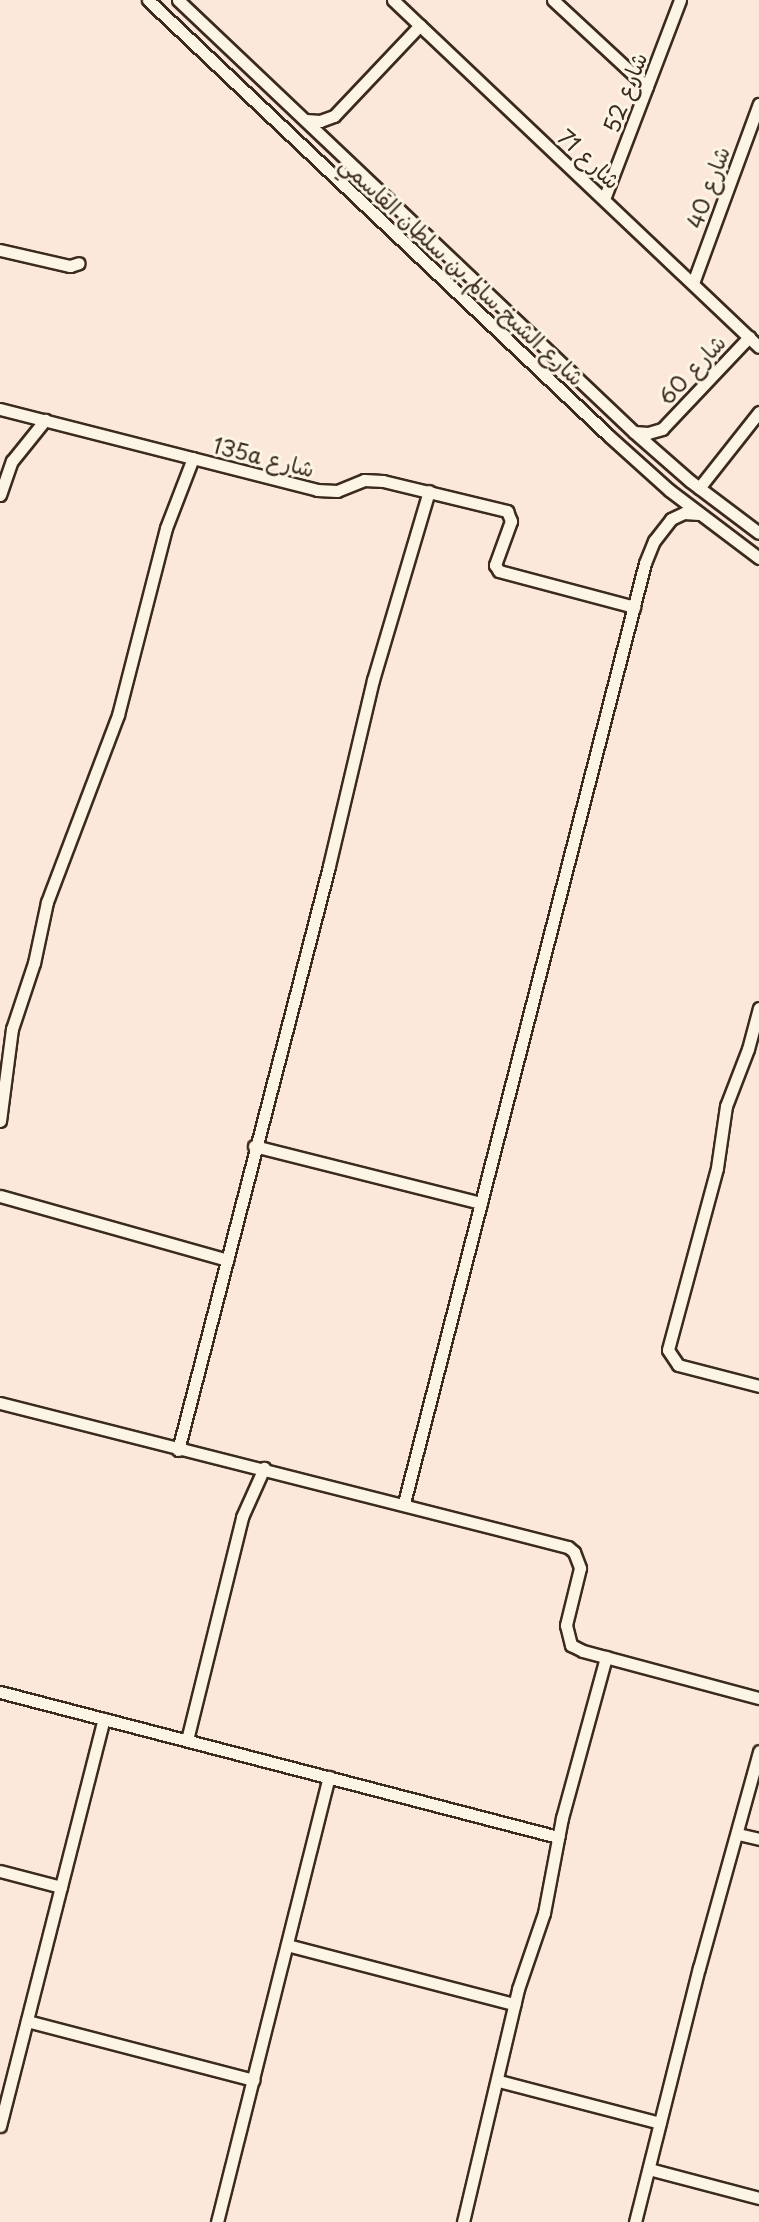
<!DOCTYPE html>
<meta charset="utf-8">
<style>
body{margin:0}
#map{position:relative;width:759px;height:2222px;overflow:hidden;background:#fbe8da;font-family:"Playpen Sans","Playpen Sans Arabic",sans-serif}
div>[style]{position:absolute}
.roads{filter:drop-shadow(2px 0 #3b2a1e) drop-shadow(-2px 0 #3b2a1e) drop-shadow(0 2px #3b2a1e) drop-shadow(0 -2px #3b2a1e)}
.minor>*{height:11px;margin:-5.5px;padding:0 5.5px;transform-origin:5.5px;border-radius:5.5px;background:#fcf5e5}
span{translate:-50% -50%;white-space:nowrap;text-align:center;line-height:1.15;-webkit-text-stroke:6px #fcf5e5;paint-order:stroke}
.street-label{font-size:22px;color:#3b2a1e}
</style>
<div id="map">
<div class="roads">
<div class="minor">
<div style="left:148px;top:0;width:635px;rotate:43.4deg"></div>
<div style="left:609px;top:436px;width:81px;rotate:42deg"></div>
<div style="left:669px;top:490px;width:113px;rotate:37.1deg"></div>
<div style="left:178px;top:0;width:628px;rotate:43.45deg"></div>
<div style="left:634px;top:432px;width:74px;rotate:41.2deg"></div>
<div style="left:690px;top:481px;width:86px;rotate:37deg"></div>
<div style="left:393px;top:0;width:504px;rotate:43.47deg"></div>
<div style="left:553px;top:0;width:128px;rotate:42.8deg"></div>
<div style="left:306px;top:120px;width:14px;rotate:4deg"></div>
<div style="left:320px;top:121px;width:15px;rotate:-20deg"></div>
<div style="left:334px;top:116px;width:125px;rotate:-46.6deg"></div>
<div style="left:604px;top:199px;width:213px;rotate:-69.1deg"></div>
<div style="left:0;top:250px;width:72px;rotate:12.9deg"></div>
<div style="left:70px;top:266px;width:9px;rotate:-18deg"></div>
<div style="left:693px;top:283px;width:191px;rotate:-69.8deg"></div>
<div style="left:0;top:409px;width:327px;rotate:14.3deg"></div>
<div style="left:317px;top:490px;width:20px;rotate:3deg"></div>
<div style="left:337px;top:491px;width:29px;rotate:-22deg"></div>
<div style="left:364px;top:480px;width:19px;rotate:3deg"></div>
<div style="left:383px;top:481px;width:128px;rotate:13.6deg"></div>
<div style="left:507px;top:511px;width:11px;rotate:68deg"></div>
<div style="left:511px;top:521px;width:47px;rotate:110deg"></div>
<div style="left:495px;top:565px;width:7px;rotate:56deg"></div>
<div style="left:499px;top:571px;width:140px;rotate:14.9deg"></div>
<div style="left:634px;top:432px;width:14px;rotate:4deg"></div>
<div style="left:648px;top:433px;width:15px;rotate:-16deg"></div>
<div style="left:662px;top:429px;width:127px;rotate:-46.6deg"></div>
<div style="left:699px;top:488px;width:97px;rotate:-51.7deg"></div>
<div style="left:0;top:495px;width:36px;rotate:-71deg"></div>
<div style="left:12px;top:461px;width:53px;rotate:-51.2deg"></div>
<div style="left:759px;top:1008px;width:42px;rotate:105deg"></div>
<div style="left:748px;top:1049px;width:61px;rotate:111.1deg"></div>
<div style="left:726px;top:1106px;width:63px;rotate:98.3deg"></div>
<div style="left:717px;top:1168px;width:188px;rotate:105.1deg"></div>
<div style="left:668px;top:1350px;width:18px;rotate:56deg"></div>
<div style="left:678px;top:1365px;width:84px;rotate:14.5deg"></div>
<div style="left:0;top:1121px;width:93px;rotate:-82.6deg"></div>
<div style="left:12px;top:1029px;width:70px;rotate:-71.6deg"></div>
<div style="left:34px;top:963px;width:62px;rotate:-78deg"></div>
<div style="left:47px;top:902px;width:200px;rotate:-69.2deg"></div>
<div style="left:118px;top:715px;width:193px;rotate:-75.6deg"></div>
<div style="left:166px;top:528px;width:75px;rotate:-68.9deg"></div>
<div style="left:254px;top:1146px;width:234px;rotate:14.1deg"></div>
<div style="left:0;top:1196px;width:236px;rotate:15.7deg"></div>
<div style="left:0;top:1403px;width:586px;rotate:14.23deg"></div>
<div style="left:568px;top:1547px;width:8px;rotate:40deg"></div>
<div style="left:574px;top:1552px;width:17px;rotate:69deg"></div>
<div style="left:580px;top:1568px;width:59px;rotate:103.8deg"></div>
<div style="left:566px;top:1625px;width:21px;rotate:76deg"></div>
<div style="left:571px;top:1645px;width:13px;rotate:27deg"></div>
<div style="left:583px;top:1651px;width:182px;rotate:15deg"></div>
<div style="left:178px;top:1450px;width:603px;rotate:-75.5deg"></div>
<div style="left:329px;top:866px;width:191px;rotate:-76.7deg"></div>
<div style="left:373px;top:680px;width:197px;rotate:-73.5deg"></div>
<div style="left:404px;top:1503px;width:970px;rotate:-75.62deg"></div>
<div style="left:645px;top:563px;width:24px;rotate:-68deg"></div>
<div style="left:654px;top:541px;width:28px;rotate:-52deg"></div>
<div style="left:671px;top:519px;width:14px;rotate:-25deg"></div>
<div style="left:684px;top:513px;width:15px;rotate:4deg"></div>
<div style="left:0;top:1692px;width:577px;rotate:14.57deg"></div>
<div style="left:187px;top:1740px;width:230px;rotate:-76.1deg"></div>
<div style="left:242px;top:1517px;width:54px;rotate:-65.8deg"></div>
<div style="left:738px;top:1834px;width:22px;rotate:13deg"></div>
<div style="left:0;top:1871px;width:63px;rotate:14.7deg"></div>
<div style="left:287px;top:1945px;width:235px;rotate:14.6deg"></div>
<div style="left:27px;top:2021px;width:234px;rotate:14.6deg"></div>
<div style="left:499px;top:2081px;width:166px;rotate:14.6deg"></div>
<div style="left:0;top:2126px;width:420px;rotate:-75.7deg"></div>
<div style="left:649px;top:2169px;width:114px;rotate:14.8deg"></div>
<div style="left:217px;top:2222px;width:459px;rotate:-75.9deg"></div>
<div style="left:463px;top:2222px;width:239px;rotate:-76.7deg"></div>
<div style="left:518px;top:1989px;width:80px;rotate:-71.1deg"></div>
<div style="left:544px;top:1913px;width:97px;rotate:-79.3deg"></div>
<div style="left:562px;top:1818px;width:167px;rotate:-74.7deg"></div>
<div style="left:635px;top:2222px;width:262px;rotate:-75.9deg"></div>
<div style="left:699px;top:1968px;width:225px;rotate:-74.5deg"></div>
</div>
</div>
<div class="street-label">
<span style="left:624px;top:92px;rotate:-69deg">شارع 52</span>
<span style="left:590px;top:158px;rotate:43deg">شارع 71</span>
<span style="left:707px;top:187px;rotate:-70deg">شارع 40</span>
<span style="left:463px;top:270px;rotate:43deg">شارع الشيخ سالم بن سلطان القاسمي</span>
<span style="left:691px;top:369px;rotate:-47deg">شارع 60</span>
<span style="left:264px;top:456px;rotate:14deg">135a شارع</span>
</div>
</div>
